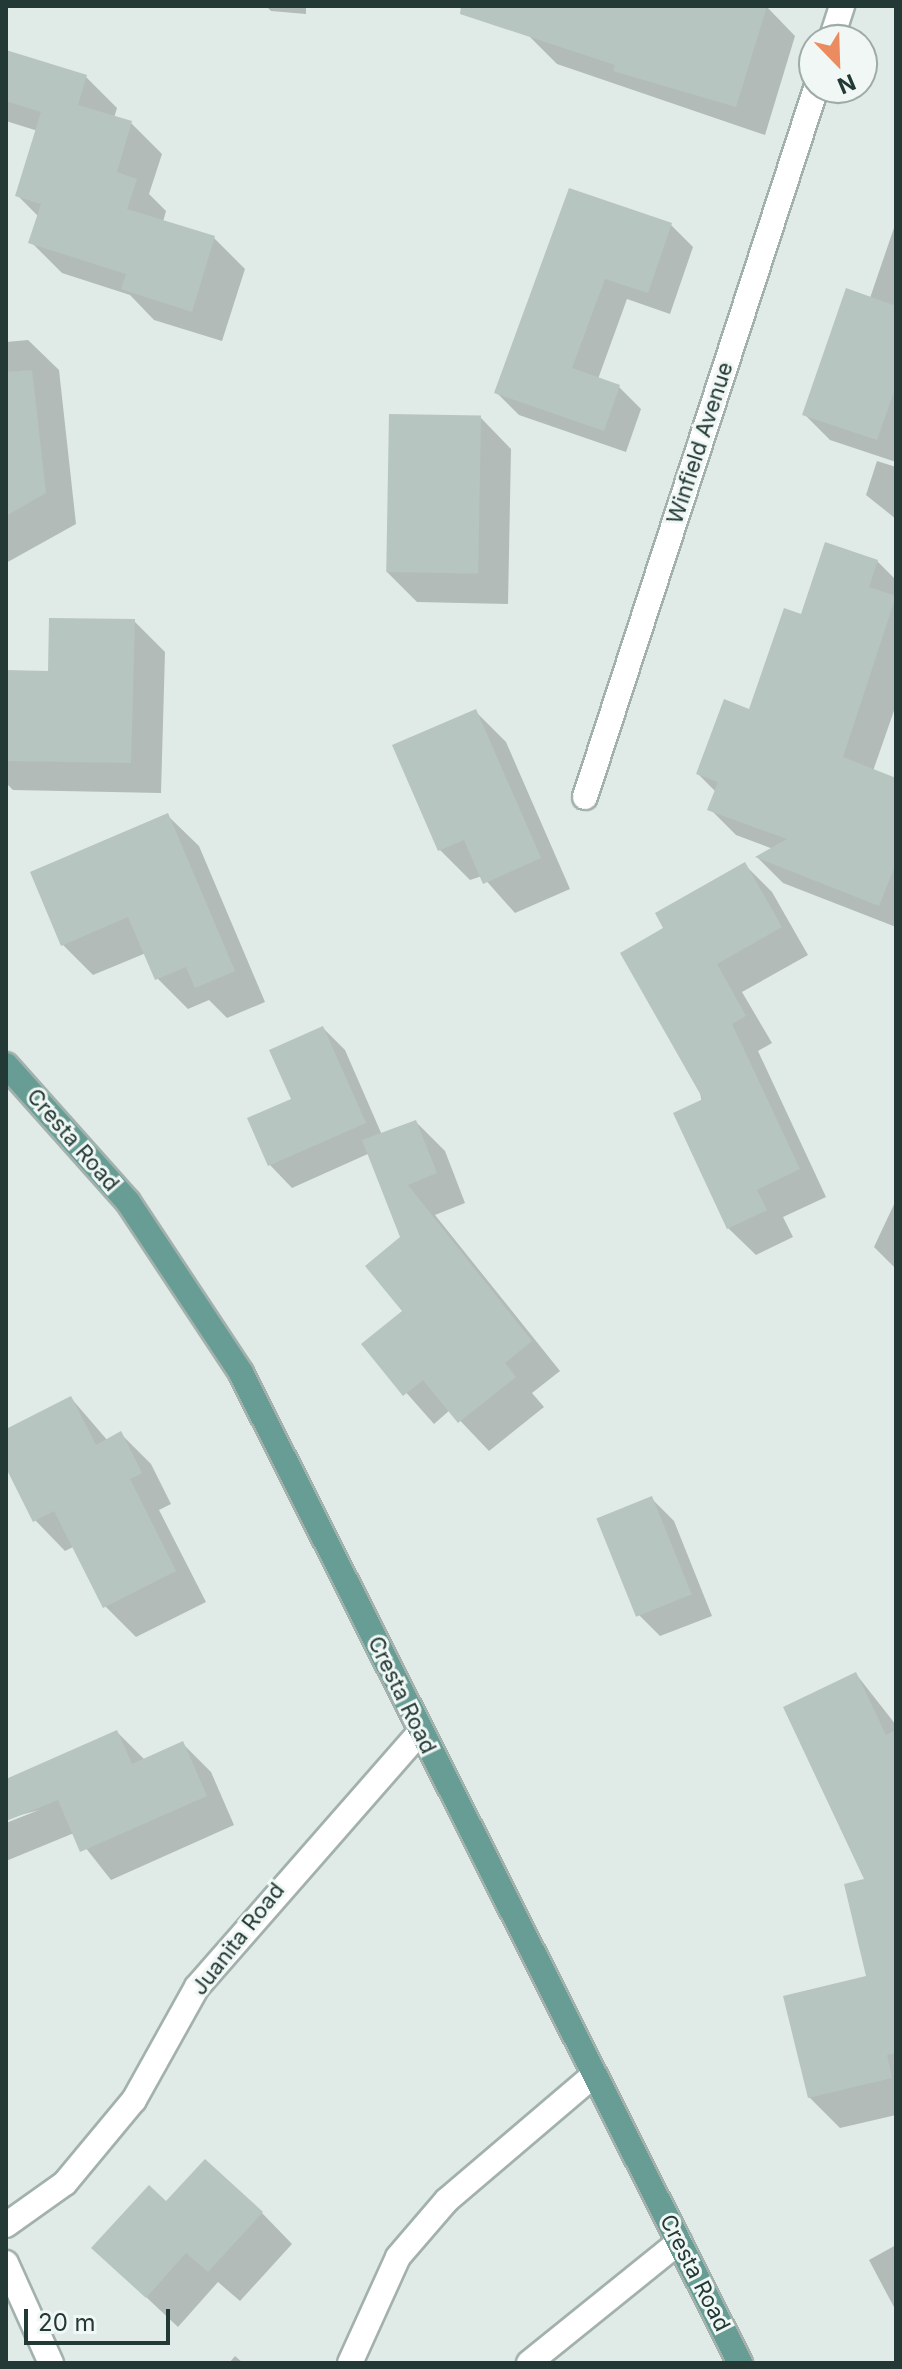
<!DOCTYPE html>
<style>
body{margin:0}
#map{position:relative;width:902px;height:2369px;overflow:hidden;background:#e0eae6;font-family:Inter,sans-serif}
div>[style]{position:absolute}
.shadow>*{inset:0;background:#0003}
.building>*{inset:0;background:#b6c5c0;transform-origin:0 0}
.roads{filter:drop-shadow(2px 0 #a3b1ad) drop-shadow(-2px 0 #a3b1ad) drop-shadow(0 2px #a3b1ad) drop-shadow(0 -2px #a3b1ad)}
.minor>*{height:24px;margin:-12px;padding:0 12px;transform-origin:12px;border-radius:12px;background:#fff}
.major>*{height:24px;margin:-12px;padding:0 12px;transform-origin:12px;border-radius:12px;background:#679d94}
span{translate:-50% -50%;white-space:nowrap;text-align:center;line-height:1.15;-webkit-text-stroke:6px #f0f7f4;paint-order:stroke}
.street-label{font-size:22px;color:#223935}
.frame{position:absolute;inset:0;border:8px solid #223935;pointer-events:none}
.north{position:absolute;left:798px;top:24px;width:80px;height:80px;box-sizing:border-box;background:#f0f7f4;border:2px solid #9eaba8;border-radius:50%;rotate:157deg;font-size:22px;font-weight:700;line-height:32px;text-align:center;color:#223935}
.north::after{content:'';display:block;margin:auto;width:28px;height:36px;background:#ea8c5f;clip-path:polygon(50% 0,100% 100%,50% 72%,0 100%)}
.scale{position:absolute;left:24px;top:2309px;width:146px;height:36px;box-sizing:border-box;border:4px solid #223935;border-top:0;padding-left:10px;font-size:24px;line-height:28px;white-space:nowrap;color:#223935;-webkit-text-stroke:6px #f0f7f4;paint-order:stroke}
</style>
<div id="map">
<div class="shadow">
<div style="clip-path:polygon(266px 6px,306px 6px,306px 14px,271px 11px)"></div>
<div style="clip-path:polygon(537px 6px,766px 6px,795px 36px,765px 135px,557px 64px,528px 35px)"></div>
<div style="clip-path:polygon(6px 52px,86px 77px,117px 108px,114px 118px,131px 123px,162px 154px,149px 194px,166px 211px,163px 222px,214px 238px,245px 269px,222px 341px,154px 320px,130px 295px,62px 273px,31px 242px,39px 217px,17px 195px,38px 131px,6px 121px)"></div>
<div style="clip-path:polygon(570px 191px,670px 224px,693px 247px,670px 314px,627px 299px,598px 379px,619px 387px,641px 409px,626px 452px,519px 415px,497px 393px)"></div>
<div style="clip-path:polygon(896px 222px,896px 462px,830px 440px,804px 414px,870px 298px)"></div>
<div style="clip-path:polygon(28px 340px,59px 370px,76px 524px,6px 563px,6px 342px)"></div>
<div style="clip-path:polygon(481px 418px,511px 449px,508px 604px,417px 602px,387px 572px)"></div>
<div style="clip-path:polygon(877px 461px,896px 467px,896px 519px,866px 495px)"></div>
<div style="clip-path:polygon(877px 561px,896px 580px,896px 705px,873px 771px,896px 780px,896px 927px,783px 883px,758px 858px,773px 849px,736px 835px,710px 809px,716px 792px,698px 774px,750px 711px,802px 616px)"></div>
<div style="clip-path:polygon(134px 621px,165px 652px,161px 793px,13px 790px,6px 783px,6px 672px,50px 673px)"></div>
<div style="clip-path:polygon(475px 711px,506px 742px,570px 889px,515px 913px,482px 876px,470px 880px,440px 850px)"></div>
<div style="clip-path:polygon(168px 816px,199px 846px,265px 1002px,227px 1018px,209px 1000px,188px 1009px,157px 978px,146px 953px,93px 975px,62px 944px)"></div>
<div style="clip-path:polygon(745px 865px,772px 892px,808px 955px,742px 992px,772px 1043px,758px 1051px,826px 1197px,783px 1217px,793px 1237px,756px 1255px,728px 1228px,666px 929px)"></div>
<div style="clip-path:polygon(323px 1028px,345px 1050px,382px 1135px,416px 1122px,445px 1151px,465px 1203px,435px 1215px,560px 1371px,532px 1393px,544px 1407px,489px 1451px,450px 1410px,434px 1424px,364px 1345px,405px 1312px,402px 1238px,370px 1153px,292px 1188px,270px 1165px,249px 1119px,293px 1100px)"></div>
<div style="clip-path:polygon(896px 1200px,896px 1269px,874px 1247px)"></div>
<div style="clip-path:polygon(71px 1398px,108px 1441px,121px 1434px,151px 1464px,171px 1504px,159px 1510px,206px 1602px,136px 1637px,105px 1606px,75px 1546px,65px 1551px,35px 1520px,6px 1463px,6px 1431px)"></div>
<div style="clip-path:polygon(652px 1499px,674px 1521px,712px 1616px,660px 1636px,638px 1614px)"></div>
<div style="clip-path:polygon(856px 1674px,896px 1725px,896px 2115px,840px 2128px,809px 2097px,869px 1977px)"></div>
<div style="clip-path:polygon(117px 1732px,145px 1760px,182px 1743px,211px 1772px,234px 1825px,111px 1880px,74px 1833px,6px 1861px,6px 1823px,39px 1810px,6px 1819px,6px 1782px)"></div>
<div style="clip-path:polygon(166px 2204px,262px 2213px,292px 2244px,240px 2301px,218px 2282px,178px 2327px,94px 2248px)"></div>
<div style="clip-path:polygon(896px 2245px,896px 2311px,869px 2260px)"></div>
<div style="clip-path:polygon(235px 2356px,243px 2363px,229px 2363px)"></div>
</div>
<div class="building">
<div style="clip-path:polygon(461px 6px,767px 6px,736px 107px,613px 71px,615px 65px,460px 14px)"></div>
<div style="clip-path:polygon(6px 50px,87px 75px,78px 105px,132px 121px,117px 172px,137px 179px,127px 209px,215px 236px,192px 312px,121px 289px,126px 274px,28px 243px,41px 204px,15px 196px,41px 112px,6px 101px)"></div>
<div style="clip-path:polygon(569px 188px,672px 223px,648px 293px,605px 279px,572px 368px,620px 385px,604px 431px,494px 393px)"></div>
<div style="clip-path:polygon(846px 288px,896px 306px,896px 386px,877px 440px,802px 415px)"></div>
<div style="clip-path:polygon(32px 370px,46px 493px,6px 516px,6px 372px)"></div>
<div style="left:389px;top:414px;width:92px;height:158px;rotate:1deg"></div>
<div style="clip-path:polygon(825px 542px,878px 560px,869px 587px,896px 596px,843px 757px,896px 778px,896px 863px,879px 906px,755px 857px,787px 839px,707px 810px,718px 782px,696px 774px,724px 699px,749px 709px,784px 608px,801px 614px)"></div>
<div style="clip-path:polygon(49px 618px,135px 619px,131px 763px,6px 761px,6px 670px,48px 671px)"></div>
<div style="clip-path:polygon(476px 709px,541px 858px,483px 884px,464px 840px,438px 851px,392px 745px)"></div>
<div style="clip-path:polygon(168px 813px,235px 971px,195px 988px,186px 967px,155px 980px,128px 917px,61px 946px,30px 872px)"></div>
<div style="clip-path:polygon(745px 862px,782px 927px,717px 964px,746px 1016px,732px 1024px,800px 1169px,757px 1190px,767px 1210px,727px 1229px,673px 1113px,703px 1099px,620px 953px,663px 928px,655px 913px)"></div>
<div style="clip-path:polygon(323px 1026px,366px 1123px,268px 1166px,247px 1118px,291px 1099px,269px 1050px)"></div>
<div style="clip-path:polygon(416px 1120px,437px 1173px,408px 1185px,532px 1341px,505px 1363px,516px 1377px,458px 1423px,423px 1380px,403px 1396px,361px 1344px,402px 1311px,365px 1266px,400px 1237px,362px 1140px)"></div>
<div style="clip-path:polygon(71px 1396px,96px 1445px,121px 1431px,142px 1473px,130px 1479px,176px 1571px,103px 1608px,54px 1511px,33px 1522px,6px 1468px,6px 1429px)"></div>
<div style="left:652px;top:1496px;width:106px;height:60px;rotate:68deg"></div>
<div style="clip-path:polygon(856px 1672px,886px 1735px,896px 1730px,896px 2053px,887px 2055px,892px 2078px,808px 2098px,783px 1996px,866px 1976px,844px 1884px,864px 1879px,783px 1707px)"></div>
<div style="clip-path:polygon(117px 1730px,132px 1764px,183px 1741px,207px 1796px,80px 1852px,58px 1800px,6px 1821px,6px 1779px)"></div>
<div style="clip-path:polygon(205px 2159px,263px 2212px,208px 2272px,186px 2253px,146px 2298px,91px 2248px,149px 2185px,166px 2201px)"></div>
</div>
<div class="roads">
<div class="minor">
<div style="left:831px;top:40px;width:36px;rotate:-72deg"></div>
<div style="left:585px;top:797px;width:746px;rotate:-71.95deg"></div>
<div style="left:6px;top:2225px;width:72px;rotate:-35.4deg"></div>
<div style="left:65px;top:2183px;width:108px;rotate:-50.3deg"></div>
<div style="left:134px;top:2100px;width:129px;rotate:-60.9deg"></div>
<div style="left:197px;top:1987px;width:339px;rotate:-48.8deg"></div>
<div style="left:6px;top:2263px;width:110px;rotate:65.8deg"></div>
<div style="left:350px;top:2363px;width:116px;rotate:-65.6deg"></div>
<div style="left:398px;top:2257px;width:75px;rotate:-49.3deg"></div>
<div style="left:447px;top:2200px;width:193px;rotate:-40.4deg"></div>
<div style="left:529px;top:2363px;width:193px;rotate:-38.9deg"></div>
</div>
<div class="major">
<div style="left:6px;top:1065px;width:183px;rotate:48.3deg"></div>
<div style="left:128px;top:1202px;width:205px;rotate:56.5deg"></div>
<div style="left:241px;top:1373px;width:1109px;rotate:63.25deg"></div>
</div>
</div>
<div class="street-label">
<span style="left:700px;top:443px;rotate:-72deg">Winfield Avenue</span>
<span style="left:73px;top:1140px;rotate:49deg">Cresta Road</span>
<span style="left:402px;top:1695px;rotate:64deg">Cresta Road</span>
<span style="left:238px;top:1939px;rotate:-52deg">Juanita Road</span>
<span style="left:695px;top:2273px;rotate:63deg">Cresta Road</span>
</div>
<div class="frame"></div>
<div class="north">N</div>
<div class="scale">20 m</div>
</div>
